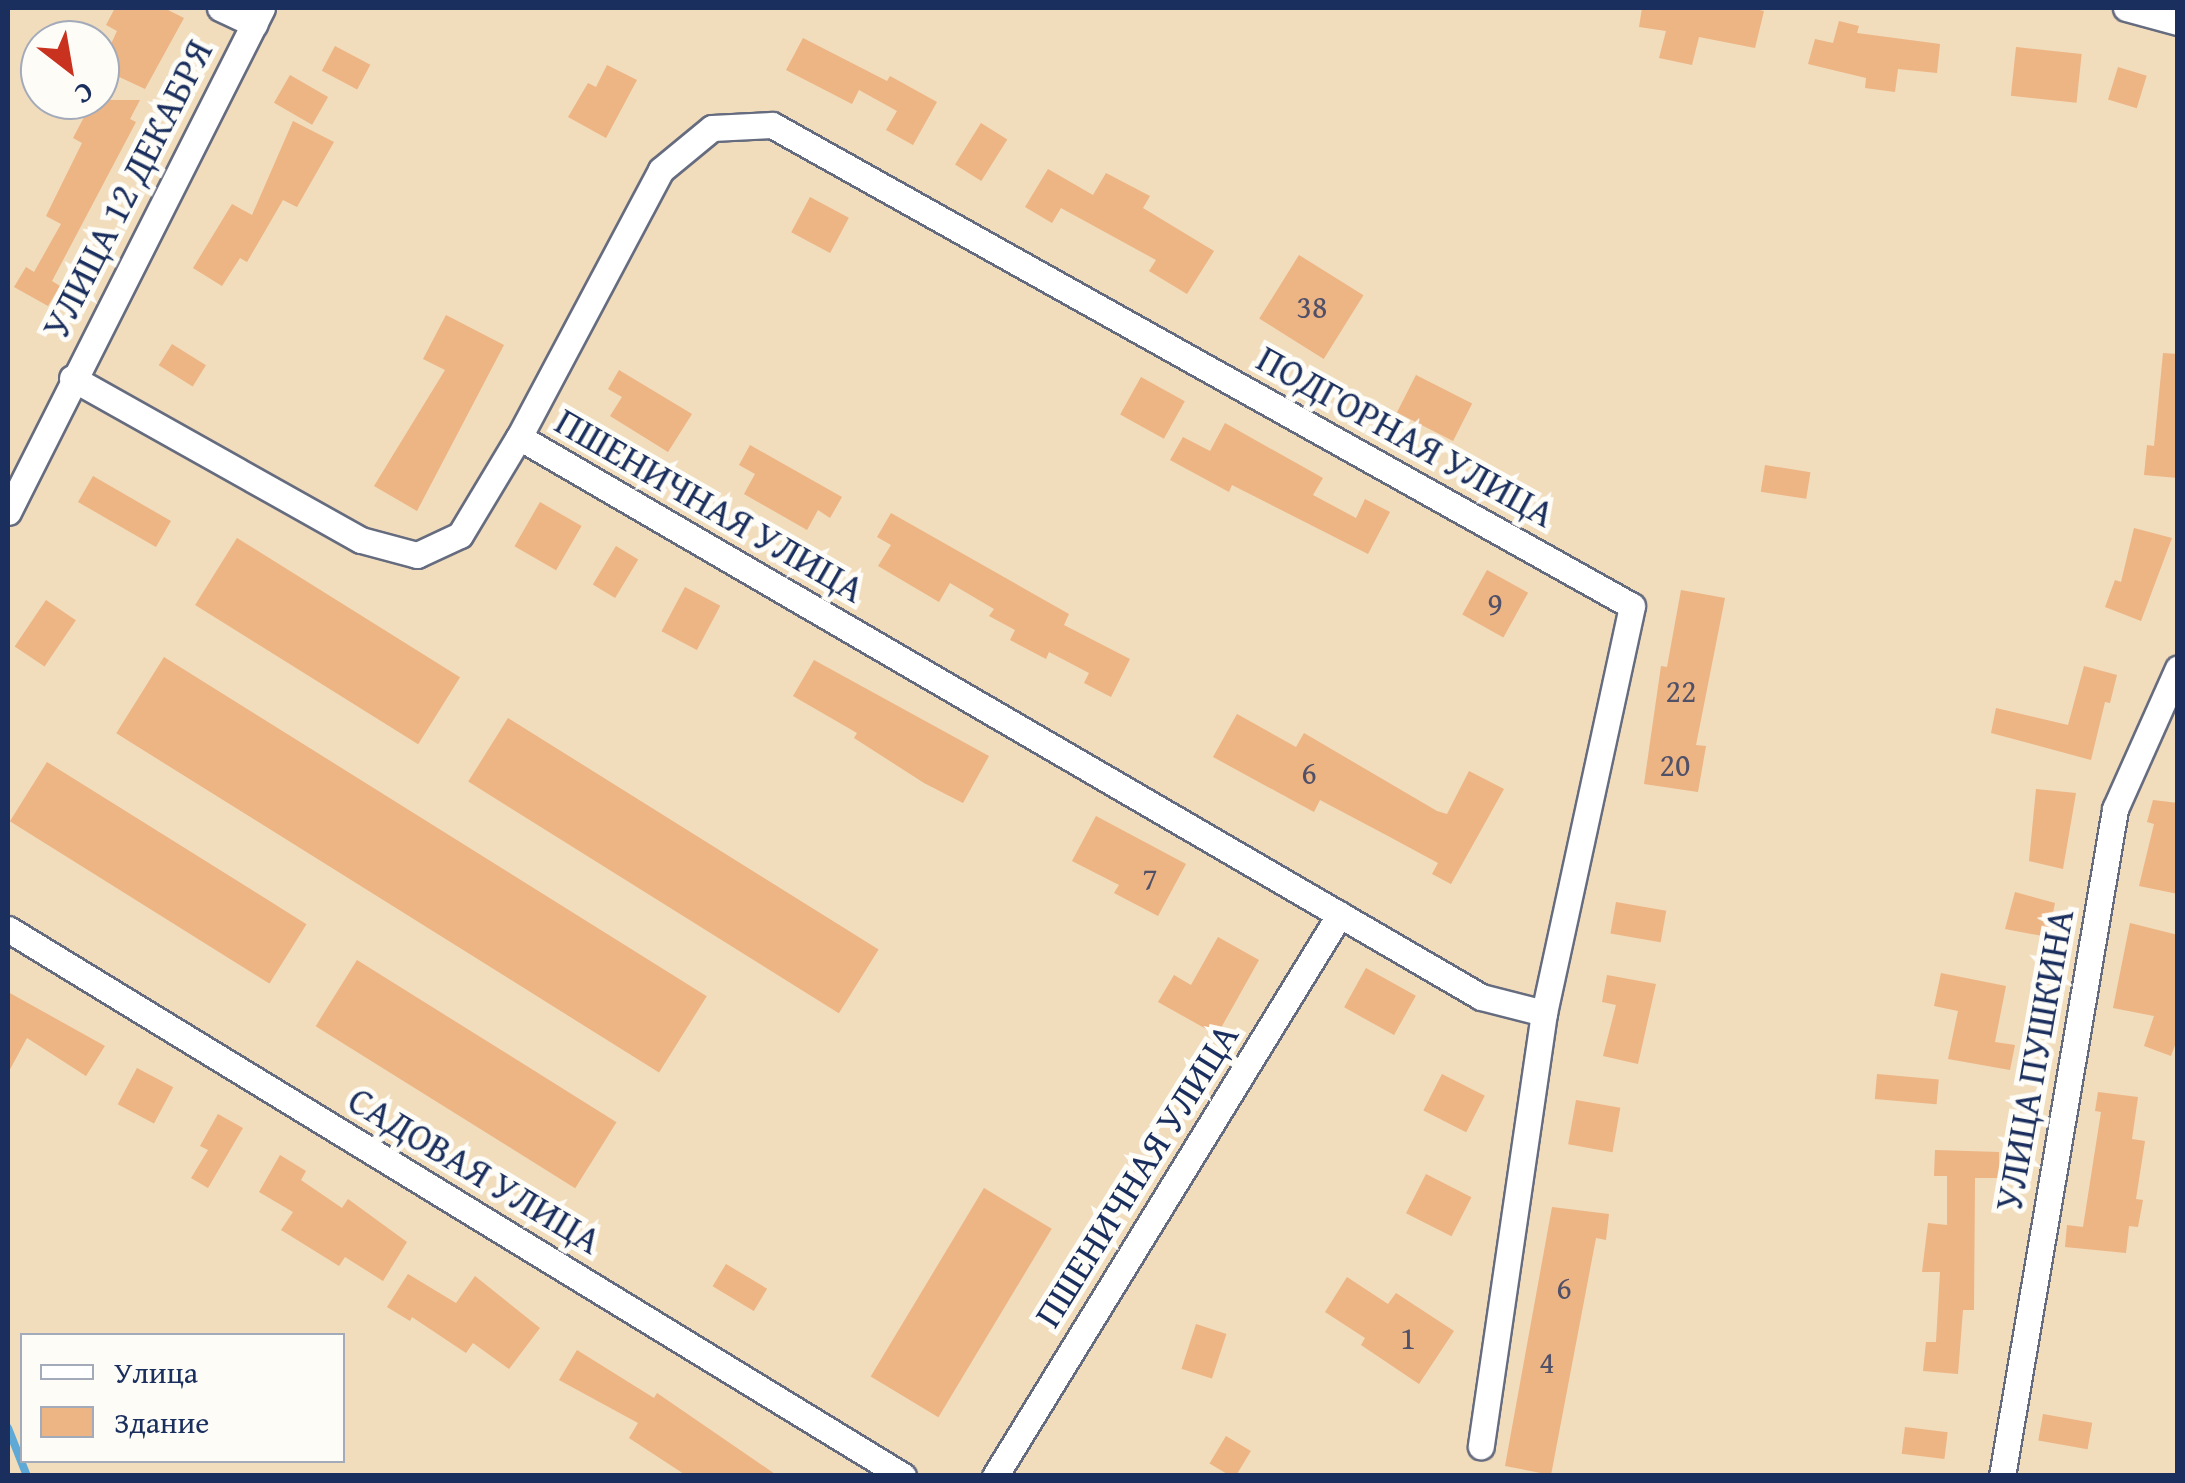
<!DOCTYPE html>
<meta charset="utf-8">
<style>
body{margin:0}
#map{position:relative;width:2185px;height:1483px;overflow:hidden;background:#f1dcbc;font-family:"Gentium Book Plus",serif}
div>[style]{position:absolute}
.stream>*{height:8px;margin:-4px;padding:0 4px;transform-origin:4px;border-radius:4px;background:#5ea9d6}
.building>*{inset:0;background:#edb484;transform-origin:0 0}
.roads{filter:drop-shadow(2px 0 #666c7f) drop-shadow(-2px 0 #666c7f) drop-shadow(0 2px #666c7f) drop-shadow(0 -2px #666c7f)}
.street>*{height:25px;margin:-12.5px;padding:0 12.5px;transform-origin:12.5px;border-radius:12.5px;background:#fff}
span{translate:-50% -50%;white-space:nowrap;text-align:center;line-height:1.15;-webkit-text-stroke:10px #fdfcf7;paint-order:stroke}
.number-label{font-size:32px;color:#505068}
.number-label span{-webkit-text-stroke-width:0}
.street-label{font-size:38px;color:#1b2f5e}
.frame{position:absolute;inset:0;border:10px solid #1b2f5e;pointer-events:none}
.legend{position:absolute;left:20px;top:1333px;width:325px;height:130px;box-sizing:border-box;background:#fdfcf7;border:2px solid #a3aaba;margin:0;padding:12px 18px;list-style:none;font-size:30px;color:#1b2f5e}
.legend li{display:flex;align-items:center;gap:20px;height:50px}
.legend b{width:50px;border:2px solid #a3aaba}
.north{position:absolute;left:20px;top:20px;width:100px;height:100px;box-sizing:border-box;background:#fdfcf7;border:2px solid #a3aaba;border-radius:50%;rotate:149deg;font-size:28px;font-weight:700;line-height:40px;text-align:center;color:#1b2f5e}
.north::after{content:'';display:block;margin:auto;width:35px;height:45px;background:#c8321e;clip-path:polygon(50% 0,100% 100%,50% 72%,0 100%)}
</style>
<div id="map">
<div class="stream">
<div style="left:8px;top:1428px;width:52px;rotate:68.4deg"></div>
</div>
<div class="building">
<div style="clip-path:polygon(115px 8px,164px 8px,184px 18px,145px 89px,100px 68px,117px 31px,106px 25px)"></div>
<div style="clip-path:polygon(1642px 8px,1750px 8px,1764px 11px,1755px 48px,1699px 37px,1692px 65px,1659px 58px,1666px 31px,1639px 27px)"></div>
<div style="clip-path:polygon(1839px 21px,1859px 26px,1857px 33px,1940px 44px,1937px 73px,1898px 69px,1895px 92px,1865px 88px,1866px 78px,1808px 64px,1815px 39px,1833px 43px)"></div>
<div style="clip-path:polygon(803px 38px,887px 81px,890px 76px,937px 102px,913px 145px,886px 130px,897px 111px,859px 90px,852px 104px,786px 70px)"></div>
<div style="left:335px;top:46px;width:40px;height:28px;rotate:28deg"></div>
<div style="left:2016px;top:47px;width:66px;height:49px;rotate:6deg"></div>
<div style="clip-path:polygon(607px 65px,637px 80px,606px 138px,568px 117px,588px 83px,596px 87px)"></div>
<div style="left:2118px;top:67px;width:30px;height:34px;rotate:17deg"></div>
<div style="left:290px;top:75px;width:44px;height:32px;rotate:30deg"></div>
<div style="clip-path:polygon(93px 100px,140px 100px,130px 119px,136px 122px,52px 281px,60px 286px,48px 306px,14px 287px,26px 267px,34px 272px,61px 224px,46px 216px,82px 143px,73px 138px)"></div>
<div style="clip-path:polygon(293px 121px,334px 142px,297px 207px,283px 200px,247px 262px,240px 258px,222px 286px,193px 268px,232px 204px,252px 215px)"></div>
<div style="left:981px;top:123px;width:31px;height:49px;rotate:32deg"></div>
<div style="clip-path:polygon(1048px 169px,1093px 195px,1106px 173px,1150px 196px,1143px 208px,1214px 251px,1187px 294px,1149px 271px,1156px 260px,1061px 208px,1052px 223px,1025px 207px)"></div>
<div style="left:810px;top:197px;width:44px;height:40px;rotate:28deg"></div>
<div style="left:1299px;top:255px;width:76px;height:75px;rotate:32deg"></div>
<div style="clip-path:polygon(446px 315px,504px 345px,417px 511px,374px 486px,445px 370px,423px 359px)"></div>
<div style="left:172px;top:344px;width:40px;height:25px;rotate:32deg"></div>
<div style="clip-path:polygon(2163px 353px,2178px 354px,2178px 478px,2144px 475px,2147px 445px,2154px 446px)"></div>
<div style="clip-path:polygon(619px 370px,692px 414px,668px 452px,610px 416px,622px 397px,608px 389px)"></div>
<div style="left:1416px;top:375px;width:63px;height:42px;rotate:27deg"></div>
<div style="left:1141px;top:377px;width:50px;height:43px;rotate:29deg"></div>
<div style="clip-path:polygon(1225px 423px,1323px 478px,1313px 495px,1356px 518px,1365px 499px,1390px 512px,1368px 554px,1232px 485px,1229px 492px,1170px 460px,1183px 437px,1210px 451px)"></div>
<div style="clip-path:polygon(750px 445px,842px 497px,830px 518px,818px 510px,807px 530px,744px 494px,755px 474px,739px 465px)"></div>
<div style="left:1765px;top:465px;width:46px;height:27px;rotate:9deg"></div>
<div style="left:93px;top:476px;width:90px;height:30px;rotate:30deg"></div>
<div style="left:540px;top:502px;width:48px;height:51px;rotate:30deg"></div>
<div style="clip-path:polygon(891px 513px,1069px 614px,1064px 625px,1130px 659px,1111px 697px,1084px 683px,1089px 673px,1049px 652px,1046px 659px,1010px 640px,1015px 630px,989px 616px,994px 609px,950px 583px,939px 602px,878px 566px,891px 545px,877px 537px)"></div>
<div style="clip-path:polygon(2134px 528px,2172px 538px,2141px 621px,2105px 607px,2115px 580px,2121px 582px)"></div>
<div style="left:237px;top:538px;width:263px;height:79px;rotate:32deg"></div>
<div style="left:616px;top:546px;width:26px;height:45px;rotate:31deg"></div>
<div style="left:1487px;top:570px;width:47px;height:51px;rotate:29deg"></div>
<div style="left:685px;top:587px;width:40px;height:50px;rotate:28deg"></div>
<div style="clip-path:polygon(1681px 590px,1725px 598px,1696px 745px,1706px 746px,1698px 792px,1644px 784px,1661px 666px,1667px 667px)"></div>
<div style="left:46px;top:600px;width:36px;height:56px;rotate:34deg"></div>
<div style="left:164px;top:657px;width:640px;height:90px;rotate:32deg"></div>
<div style="clip-path:polygon(814px 660px,989px 756px,963px 803px,924px 783px,854px 738px,857px 733px,793px 696px)"></div>
<div style="clip-path:polygon(2084px 666px,2117px 675px,2110px 703px,2105px 702px,2091px 760px,1991px 733px,1996px 708px,2068px 725px)"></div>
<div style="clip-path:polygon(1237px 714px,1296px 747px,1304px 733px,1437px 811px,1447px 814px,1469px 771px,1504px 789px,1451px 884px,1432px 874px,1438px 863px,1388px 836px,1320px 800px,1314px 812px,1213px 757px)"></div>
<div style="left:508px;top:718px;width:437px;height:75px;rotate:32deg"></div>
<div style="left:47px;top:762px;width:306px;height:70px;rotate:32deg"></div>
<div style="clip-path:polygon(2036px 789px,2076px 793px,2063px 869px,2029px 861px)"></div>
<div style="clip-path:polygon(2153px 800px,2178px 803px,2178px 894px,2139px 886px,2154px 824px,2147px 822px)"></div>
<div style="clip-path:polygon(1096px 816px,1186px 864px,1158px 916px,1114px 893px,1119px 885px,1072px 861px)"></div>
<div style="clip-path:polygon(2015px 892px,2055px 903px,2048px 937px,2005px 929px)"></div>
<div style="left:1616px;top:902px;width:51px;height:32px;rotate:10deg"></div>
<div style="clip-path:polygon(2130px 923px,2178px 935px,2178px 1037px,2171px 1056px,2144px 1046px,2154px 1016px,2113px 1008px)"></div>
<div style="clip-path:polygon(1218px 937px,1259px 960px,1217px 1035px,1158px 1002px,1174px 975px,1191px 985px)"></div>
<div style="left:357px;top:960px;width:306px;height:78px;rotate:32deg"></div>
<div style="left:1366px;top:968px;width:57px;height:45px;rotate:29deg"></div>
<div style="clip-path:polygon(1941px 973px,2006px 986px,1995px 1042px,2015px 1045px,2010px 1070px,1948px 1059px,1958px 1011px,1934px 1006px)"></div>
<div style="clip-path:polygon(1607px 975px,1656px 984px,1638px 1064px,1603px 1056px,1616px 1005px,1602px 1002px)"></div>
<div style="clip-path:polygon(8px 992px,105px 1046px,86px 1076px,27px 1038px,8px 1073px)"></div>
<div style="left:137px;top:1068px;width:41px;height:41px;rotate:28deg"></div>
<div style="left:1442px;top:1074px;width:48px;height:41px;rotate:27deg"></div>
<div style="left:1877px;top:1074px;width:62px;height:25px;rotate:5deg"></div>
<div style="clip-path:polygon(2098px 1092px,2138px 1097px,2132px 1139px,2145px 1141px,2136px 1199px,2143px 1200px,2138px 1227px,2129px 1226px,2126px 1253px,2065px 1247px,2067px 1225px,2083px 1227px,2101px 1112px,2095px 1111px)"></div>
<div style="left:1576px;top:1100px;width:45px;height:45px;rotate:10deg"></div>
<div style="clip-path:polygon(218px 1114px,243px 1128px,208px 1188px,191px 1178px,208px 1150px,200px 1146px)"></div>
<div style="clip-path:polygon(1935px 1150px,1999px 1152px,1999px 1178px,1975px 1178px,1974px 1310px,1963px 1310px,1958px 1374px,1923px 1371px,1926px 1342px,1936px 1342px,1940px 1272px,1922px 1272px,1928px 1223px,1947px 1225px,1947px 1176px,1934px 1176px)"></div>
<div style="clip-path:polygon(280px 1155px,306px 1171px,301px 1180px,342px 1208px,348px 1199px,407px 1242px,383px 1281px,345px 1257px,339px 1266px,281px 1230px,293px 1212px,259px 1192px)"></div>
<div style="left:1426px;top:1174px;width:51px;height:44px;rotate:27deg"></div>
<div style="left:984px;top:1188px;width:79px;height:220px;rotate:31deg"></div>
<div style="clip-path:polygon(1552px 1207px,1609px 1214px,1606px 1240px,1596px 1238px,1551px 1475px,1505px 1466px)"></div>
<div style="left:726px;top:1264px;width:48px;height:26px;rotate:31deg"></div>
<div style="clip-path:polygon(408px 1274px,456px 1303px,475px 1276px,540px 1328px,509px 1369px,473px 1343px,466px 1353px,412px 1317px,410px 1321px,387px 1307px)"></div>
<div style="clip-path:polygon(1347px 1277px,1388px 1304px,1396px 1293px,1454px 1331px,1419px 1384px,1361px 1345px,1365px 1338px,1325px 1312px)"></div>
<div style="left:1196px;top:1324px;width:32px;height:47px;rotate:18deg"></div>
<div style="clip-path:polygon(577px 1350px,654px 1398px,657px 1393px,778px 1476px,687px 1476px,629px 1438px,638px 1423px,559px 1380px)"></div>
<div style="left:2043px;top:1414px;width:50px;height:27px;rotate:10deg"></div>
<div style="left:1905px;top:1427px;width:43px;height:27px;rotate:7deg"></div>
<div style="left:1226px;top:1436px;width:29px;height:32px;rotate:31deg"></div>
</div>
<div class="roads">
<div class="street">
<div style="left:220px;top:8px;width:38px;rotate:25deg"></div>
<div style="left:2126px;top:8px;width:54px;rotate:15.1deg"></div>
<div style="left:72px;top:378px;width:331px;rotate:29.3deg"></div>
<div style="left:361px;top:540px;width:58px;rotate:15deg"></div>
<div style="left:417px;top:555px;width:47px;rotate:-24.9deg"></div>
<div style="left:460px;top:535px;width:114px;rotate:-59deg"></div>
<div style="left:519px;top:437px;width:1113px;rotate:30.2deg"></div>
<div style="left:1481px;top:997px;width:65px;rotate:14.3deg"></div>
<div style="left:519px;top:437px;width:302px;rotate:-62deg"></div>
<div style="left:661px;top:170px;width:66px;rotate:-39.5deg"></div>
<div style="left:712px;top:128px;width:60px;rotate:-2.9deg"></div>
<div style="left:772px;top:125px;width:985px;rotate:29.22deg"></div>
<div style="left:1632px;top:606px;width:416px;rotate:102.2deg"></div>
<div style="left:1544px;top:1013px;width:438px;rotate:98.3deg"></div>
<div style="left:8px;top:512px;width:564px;rotate:-63.25deg"></div>
<div style="left:8px;top:929px;width:1049px;rotate:31.43deg"></div>
<div style="left:995px;top:1476px;width:659px;rotate:-58.46deg"></div>
<div style="left:2002px;top:1476px;width:677px;rotate:-80.38deg"></div>
<div style="left:2115px;top:809px;width:154px;rotate:-65.9deg"></div>
</div>
</div>
<div class="number-label">
<span style="left:1312px;top:307px">38</span>
<span style="left:1495px;top:604px">9</span>
<span style="left:1681px;top:691px">22</span>
<span style="left:1675px;top:765px">20</span>
<span style="left:1309px;top:773px">6</span>
<span style="left:1150px;top:879px">7</span>
<span style="left:1564px;top:1288px">6</span>
<span style="left:1408px;top:1338px">1</span>
<span style="left:1547px;top:1362px">4</span>
</div>
<div class="street-label">
<span style="left:127px;top:189px;rotate:-63deg">УЛИЦА 12 ДЕКАБРЯ</span>
<span style="left:1406px;top:436px;rotate:29deg">ПОДГОРНАЯ УЛИЦА</span>
<span style="left:710px;top:505px;rotate:30deg">ПШЕНИЧНАЯ УЛИЦА</span>
<span style="left:2034px;top:1060px;rotate:-80deg">УЛИЦА ПУШКИНА</span>
<span style="left:475px;top:1170px;rotate:31deg">САДОВАЯ УЛИЦА</span>
<span style="left:1136px;top:1175px;rotate:-58deg">ПШЕНИЧНАЯ УЛИЦА</span>
</div>
<div class="frame"></div>
<ul class="legend">
<li><b style="height:12px;background:#fff"></b>Улица</li>
<li><b style="height:28px;background:#edb484"></b>Здание</li>
</ul>
<div class="north">С</div>
</div>
